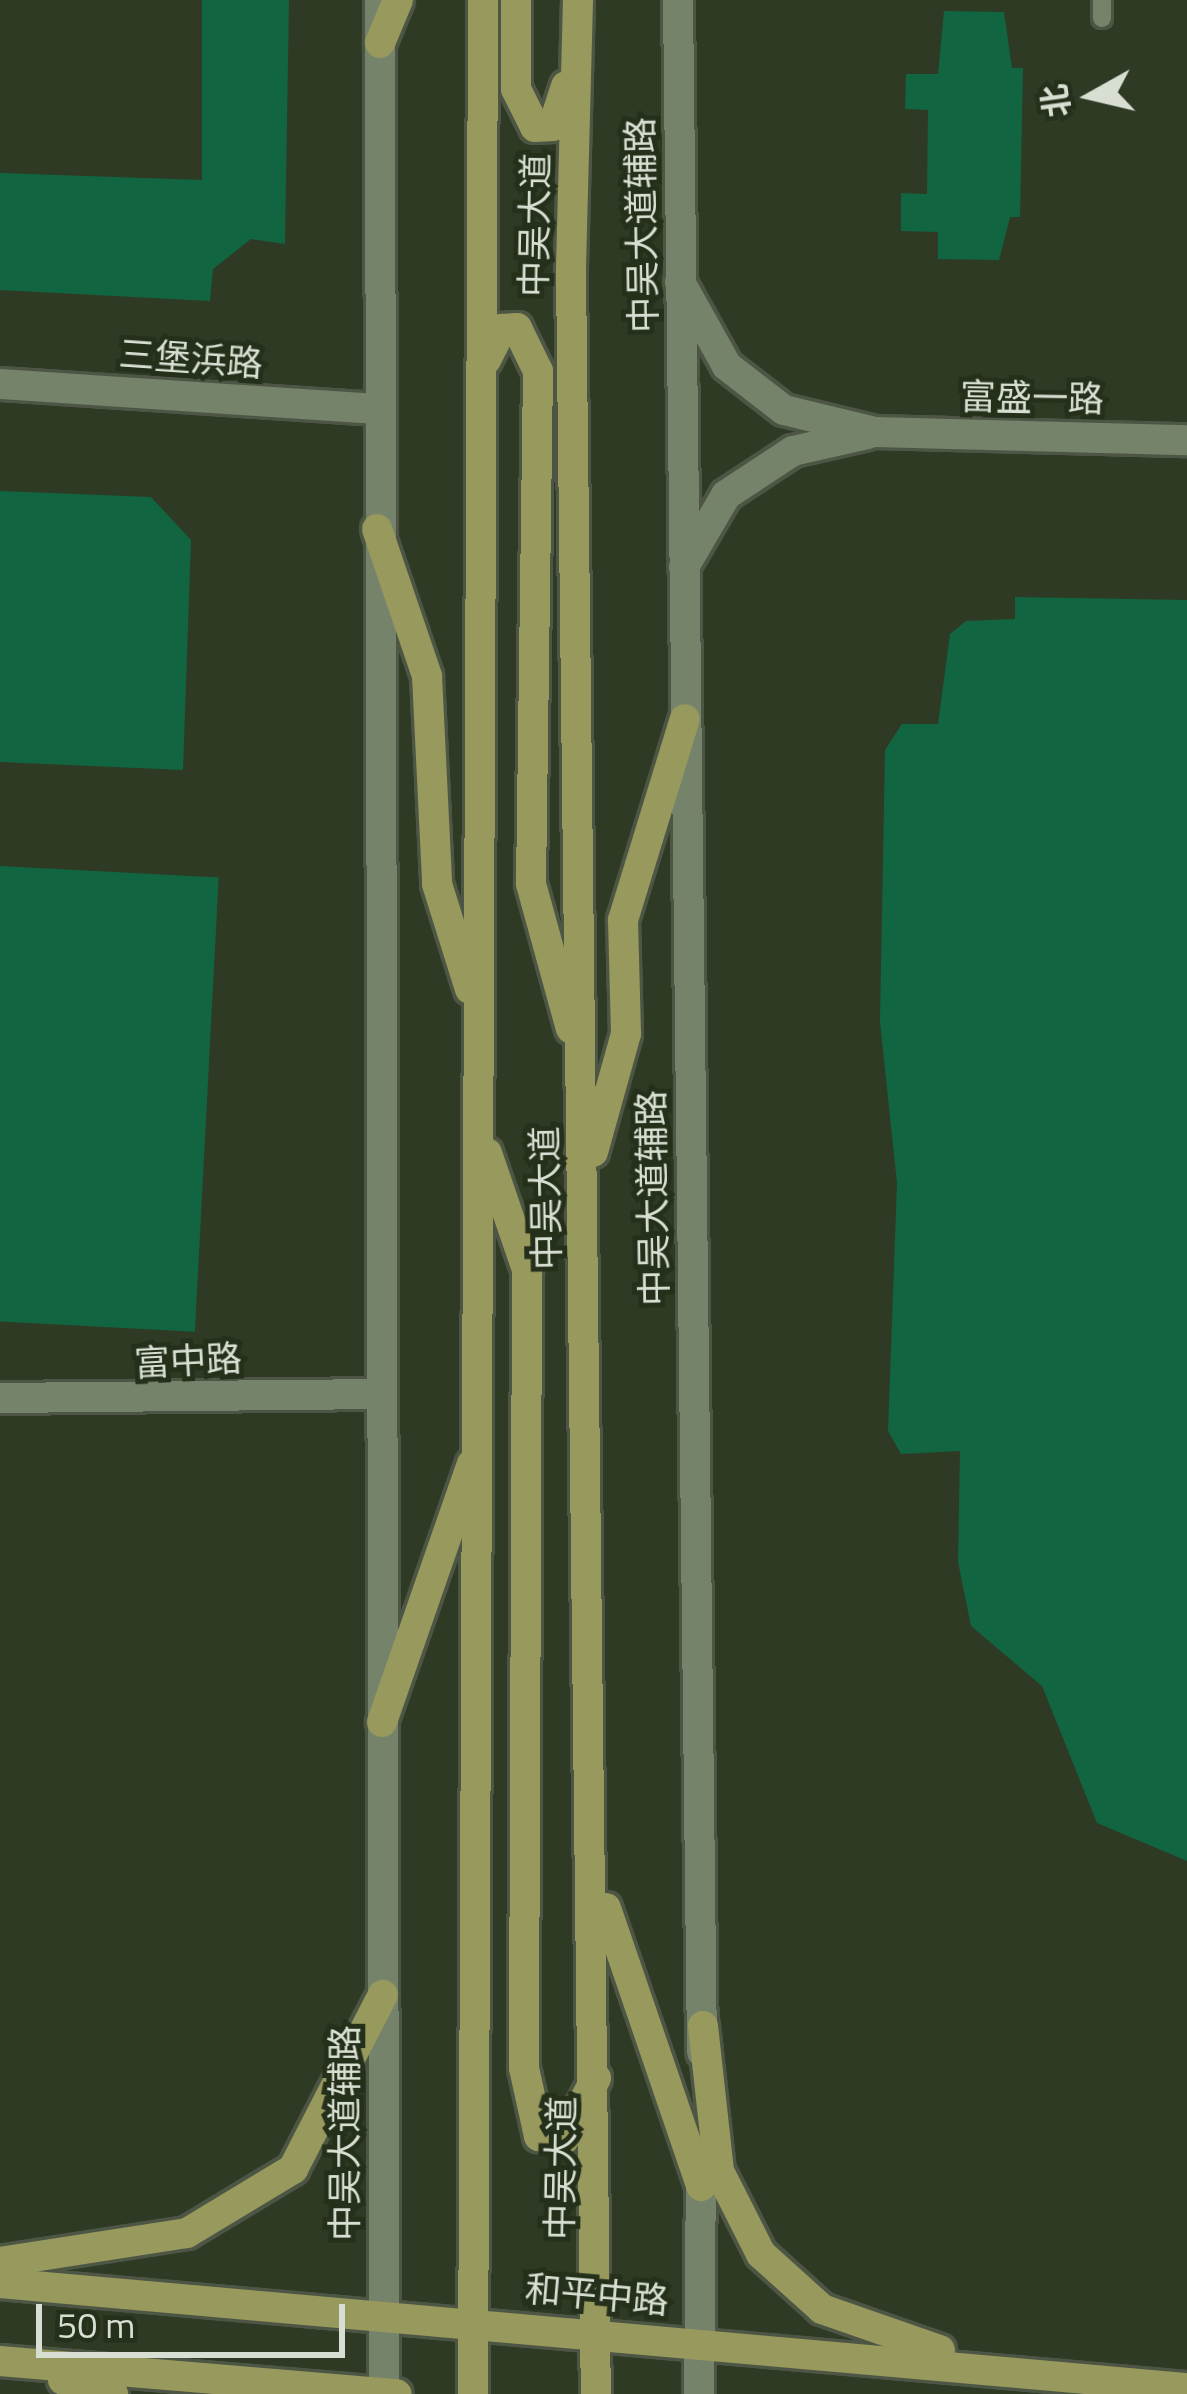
<!DOCTYPE html>
<meta charset="utf-8">
<style>
body{margin:0}
#map{position:relative;width:1187px;height:2394px;overflow:hidden;background:#2f3a25;font-family:"Titillium Web","Noto Sans SC",sans-serif}
div>[style]{position:absolute}
.building>*{inset:0;background:#126541;transform-origin:0 0}
.roads{filter:drop-shadow(3px 0 #4d5644) drop-shadow(-3px 0 #4d5644) drop-shadow(0 3px #4d5644) drop-shadow(0 -3px #4d5644)}
.lane>*{height:18px;margin:-9px;padding:0 9px;transform-origin:9px;border-radius:9px;background:#76836b}
.street>*{height:30px;margin:-15px;padding:0 15px;transform-origin:15px;border-radius:15px;background:#76836b}
.secondary>*{height:30px;margin:-15px;padding:0 15px;transform-origin:15px;border-radius:15px;background:#76836b}
.primary>*{height:30px;margin:-15px;padding:0 15px;transform-origin:15px;border-radius:15px;background:#98995d}
span{translate:-50% -50%;white-space:nowrap;text-align:center;line-height:1.15;-webkit-text-stroke:10px #25301b;paint-order:stroke}
.street-label{font-size:36px;color:#d8dfd2}
.north{position:absolute;left:1031px;top:36px;width:120px;height:120px;-webkit-text-stroke:9px #25301b;paint-order:stroke;rotate:262deg;font-size:33px;font-weight:700;line-height:48px;text-align:center;color:#d8dfd2}
.north::after{content:'';display:block;margin:auto;width:42px;height:54px;background:#d8dfd2;clip-path:polygon(50% 0,100% 100%,50% 72%,0 100%)}
.scale{position:absolute;left:36px;top:2304px;width:309px;height:54px;box-sizing:border-box;border:6px solid #d8dfd2;border-top:0;padding-left:15px;font-size:36px;line-height:42px;white-space:nowrap;color:#d8dfd2;-webkit-text-stroke:9px #25301b;paint-order:stroke}
</style>
<div id="map">
<div class="building">
<div style="clip-path:polygon(202px 0,289px 0,285px 244px,251px 239px,213px 269px,210px 301px,0 290px,0 173px,202px 180px)"></div>
<div style="clip-path:polygon(944px 11px,1004px 12px,1012px 68px,1023px 68px,1020px 217px,1010px 217px,999px 260px,938px 259px,938px 232px,901px 231px,901px 193px,927px 194px,928px 110px,905px 109px,906px 74px,938px 74px)"></div>
<div style="clip-path:polygon(0 491px,151px 497px,191px 540px,183px 770px,0 762px)"></div>
<div style="clip-path:polygon(1015px 597px,1187px 600px,1187px 1861px,1097px 1823px,1042px 1686px,971px 1626px,958px 1562px,960px 1451px,901px 1454px,888px 1431px,897px 1183px,880px 1022px,885px 750px,902px 724px,938px 724px,950px 634px,966px 621px,1015px 619px)"></div>
<div style="left:0;top:866px;width:219px;height:455px;rotate:3deg"></div>
</div>
<div class="roads">
<div class="lane">
<div style="left:1102px;top:18px;width:18px;rotate:-90deg"></div>
</div>
<div class="street">
<div style="left:680px;top:282px;width:96px;rotate:60.8deg"></div>
<div style="left:727px;top:366px;width:72px;rotate:37.7deg"></div>
<div style="left:784px;top:410px;width:94px;rotate:13.6deg"></div>
<div style="left:875px;top:432px;width:312px;rotate:1.5deg"></div>
<div style="left:0;top:384px;width:378px;rotate:3.8deg"></div>
<div style="left:684px;top:567px;width:83px;rotate:-59.7deg"></div>
<div style="left:726px;top:495px;width:80px;rotate:-33.3deg"></div>
<div style="left:793px;top:451px;width:76px;rotate:-12.9deg"></div>
<div style="left:0;top:1398px;width:380px;rotate:-0.6deg"></div>
</div>
<div class="secondary">
<div style="left:380px;top:0;width:2394px;rotate:89.9deg"></div>
<div style="left:678px;top:0;width:2052px;rotate:89.33deg"></div>
<div style="left:699px;top:2394px;width:234px;rotate:-89.5deg"></div>
</div>
<div class="primary">
<div style="left:516px;top:0;width:89px;rotate:90deg"></div>
<div style="left:516px;top:89px;width:42px;rotate:63.4deg"></div>
<div style="left:535px;top:127px;width:18px;rotate:-3deg"></div>
<div style="left:553px;top:126px;width:42px;rotate:-72deg"></div>
<div style="left:578px;top:0;width:272px;rotate:91.5deg"></div>
<div style="left:571px;top:272px;width:2122px;rotate:89.33deg"></div>
<div style="left:380px;top:43px;width:47px;rotate:-67.3deg"></div>
<div style="left:486px;top:360px;width:35px;rotate:-63deg"></div>
<div style="left:502px;top:329px;width:15px;rotate:-4deg"></div>
<div style="left:517px;top:328px;width:48px;rotate:64deg"></div>
<div style="left:538px;top:371px;width:513px;rotate:90.78deg"></div>
<div style="left:531px;top:884px;width:150px;rotate:74.6deg"></div>
<div style="left:377px;top:529px;width:155px;rotate:71.2deg"></div>
<div style="left:427px;top:676px;width:208px;rotate:87.2deg"></div>
<div style="left:437px;top:884px;width:110px;rotate:72.6deg"></div>
<div style="left:593px;top:1152px;width:123px;rotate:-74.4deg"></div>
<div style="left:626px;top:1034px;width:114px;rotate:-91.5deg"></div>
<div style="left:623px;top:920px;width:210px;rotate:-72.9deg"></div>
<div style="left:487px;top:1153px;width:124px;rotate:71.1deg"></div>
<div style="left:527px;top:1270px;width:798px;rotate:90.22deg"></div>
<div style="left:524px;top:2068px;width:70px;rotate:77.6deg"></div>
<div style="left:539px;top:2136px;width:25px;rotate:7deg"></div>
<div style="left:564px;top:2139px;width:69px;rotate:-62.3deg"></div>
<div style="left:382px;top:1722px;width:273px;rotate:-70.8deg"></div>
<div style="left:606px;top:1908px;width:294px;rotate:71.1deg"></div>
<div style="left:703px;top:2026px;width:146px;rotate:83.7deg"></div>
<div style="left:719px;top:2171px;width:93px;rotate:63.2deg"></div>
<div style="left:761px;top:2254px;width:82px;rotate:42deg"></div>
<div style="left:822px;top:2309px;width:125px;rotate:19.2deg"></div>
<div style="left:0;top:2262px;width:189px;rotate:-8.8deg"></div>
<div style="left:187px;top:2233px;width:124px;rotate:-31.1deg"></div>
<div style="left:293px;top:2169px;width:196px;rotate:-62.7deg"></div>
<div style="left:0;top:2283px;width:1192px;rotate:5.06deg"></div>
<div style="left:0;top:2361px;width:398px;rotate:4.8deg"></div>
<div style="left:63px;top:2380px;width:52px;rotate:15.6deg"></div>
<div style="left:473px;top:2394px;width:2394px;rotate:-89.76deg"></div>
</div>
</div>
<div class="street-label">
<span style="left:534px;top:225px;rotate:-89deg">中吴大道</span>
<span style="left:641px;top:225px;rotate:-91deg">中吴大道辅路</span>
<span style="left:191px;top:358px;rotate:4deg">三堡浜路</span>
<span style="left:1032px;top:397px;rotate:1deg">富盛一路</span>
<span style="left:545px;top:1198px;rotate:-91deg">中吴大道</span>
<span style="left:652px;top:1198px;rotate:-91deg">中吴大道辅路</span>
<span style="left:188px;top:1360px;rotate:-3deg">富中路</span>
<span style="left:344px;top:2133px;rotate:-90deg">中吴大道辅路</span>
<span style="left:560px;top:2168px;rotate:-89deg">中吴大道</span>
<span style="left:597px;top:2294px;rotate:5deg">和平中路</span>
</div>
<div class="north">北</div>
<div class="scale">50 m</div>
</div>
